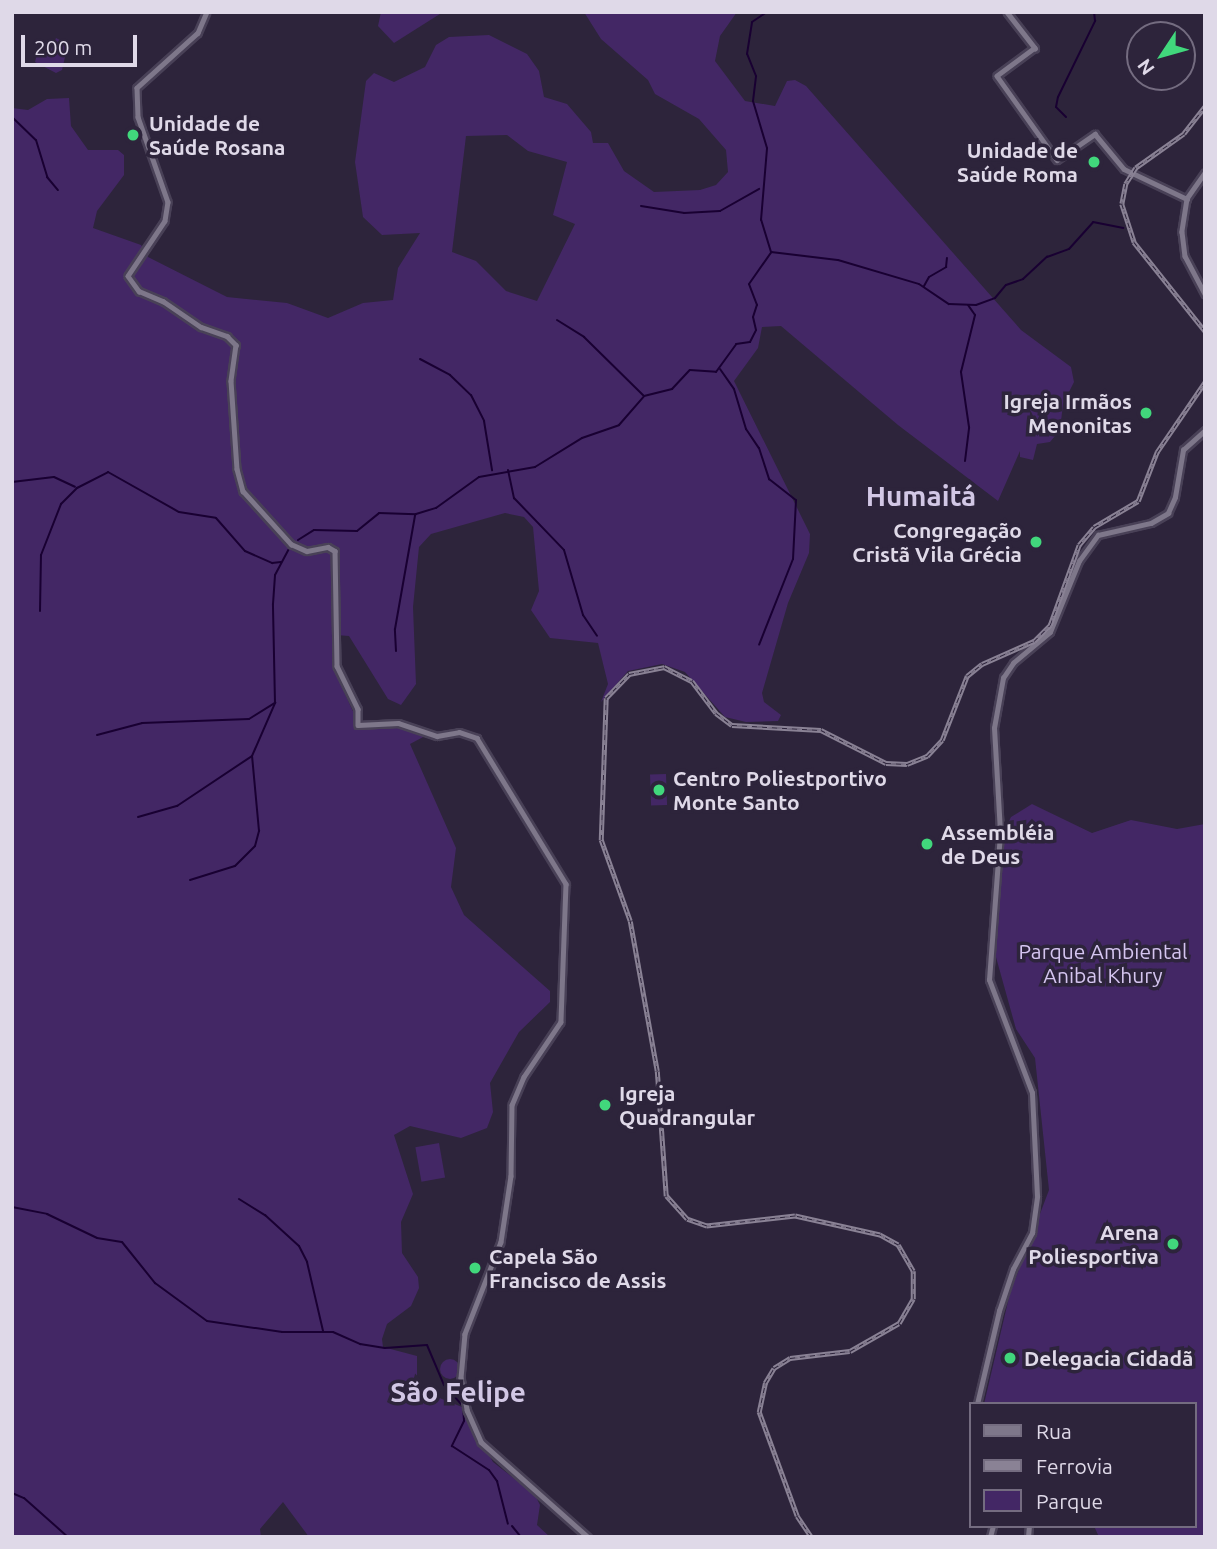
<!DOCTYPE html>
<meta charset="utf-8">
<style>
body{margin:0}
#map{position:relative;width:1217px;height:1549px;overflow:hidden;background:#2d243b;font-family:Ubuntu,sans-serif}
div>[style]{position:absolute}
.green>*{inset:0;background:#432765;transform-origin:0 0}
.round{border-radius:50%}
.stream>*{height:2px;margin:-1px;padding:0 1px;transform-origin:1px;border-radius:1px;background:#190032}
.roads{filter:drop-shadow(2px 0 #494157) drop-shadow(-2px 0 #494157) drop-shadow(0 2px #494157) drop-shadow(0 -2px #494157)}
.secondary>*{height:4.5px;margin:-2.25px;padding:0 2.25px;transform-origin:2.25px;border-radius:2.25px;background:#7e778a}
.rail>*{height:4.5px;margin-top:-2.25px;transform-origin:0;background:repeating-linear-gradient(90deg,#2d243b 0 5px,#8a8295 0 10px);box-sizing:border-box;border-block:2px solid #8a8295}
.dots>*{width:19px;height:19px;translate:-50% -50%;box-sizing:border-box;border:4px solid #2d243b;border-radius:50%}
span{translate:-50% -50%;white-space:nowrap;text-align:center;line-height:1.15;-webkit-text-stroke:7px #2d243b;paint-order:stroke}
.poi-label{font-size:21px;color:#dfd9e8;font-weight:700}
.left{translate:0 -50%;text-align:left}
.right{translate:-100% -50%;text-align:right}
.park-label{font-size:21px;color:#d5c5f0}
.district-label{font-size:28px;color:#d2c7e5;font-weight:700}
.frame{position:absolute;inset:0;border:14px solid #dfd9e8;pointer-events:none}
.legend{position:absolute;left:969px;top:1402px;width:228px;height:126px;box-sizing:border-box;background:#2d243b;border:2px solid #746c80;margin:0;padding:9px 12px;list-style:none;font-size:21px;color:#dfd9e8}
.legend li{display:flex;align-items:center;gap:14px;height:35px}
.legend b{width:35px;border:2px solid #746c80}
.north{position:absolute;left:1126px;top:21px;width:70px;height:70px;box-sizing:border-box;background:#2d243b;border:2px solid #746c80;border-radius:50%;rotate:234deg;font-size:19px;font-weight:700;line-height:28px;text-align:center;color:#dfd9e8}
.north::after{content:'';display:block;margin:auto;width:24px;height:32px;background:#41d77c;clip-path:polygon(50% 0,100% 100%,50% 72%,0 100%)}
.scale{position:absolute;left:21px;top:35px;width:116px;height:32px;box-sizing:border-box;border:4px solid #dfd9e8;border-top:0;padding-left:9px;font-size:21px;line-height:24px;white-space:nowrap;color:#dfd9e8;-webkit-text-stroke:5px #2d243b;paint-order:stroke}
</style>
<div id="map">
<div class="green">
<div style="clip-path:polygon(381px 12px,443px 12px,394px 43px,378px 26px)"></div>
<div style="clip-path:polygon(evenodd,584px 12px,737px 12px,720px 36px,715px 61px,745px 101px,775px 106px,787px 81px,795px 80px,806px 86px,1021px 330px,1071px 367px,1074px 382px,1063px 404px,1060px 430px,1050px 442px,1037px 444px,1033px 460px,1020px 457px,1020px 451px,998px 501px,898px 425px,781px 326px,762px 327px,758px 348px,734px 381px,810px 534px,809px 553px,788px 603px,762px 693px,764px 702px,781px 715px,778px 721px,746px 722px,725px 717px,685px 672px,662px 664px,628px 671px,601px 702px,608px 684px,598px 643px,550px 638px,531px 610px,539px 591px,533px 527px,524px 517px,505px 513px,431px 534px,419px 547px,413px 607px,416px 684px,401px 705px,388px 699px,349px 636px,336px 635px,336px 674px,361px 729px,402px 727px,425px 736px,410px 744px,456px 848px,451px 887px,464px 915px,550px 991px,550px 1002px,519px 1032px,490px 1083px,493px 1112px,487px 1128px,461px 1138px,410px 1126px,394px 1135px,413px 1194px,401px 1222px,402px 1253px,418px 1277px,419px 1288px,411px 1306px,387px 1324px,382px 1339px,383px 1347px,417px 1356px,417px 1389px,462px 1407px,493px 1462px,535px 1495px,540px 1505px,537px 1525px,550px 1537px,309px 1537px,283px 1502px,260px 1529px,261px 1537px,12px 1537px,12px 108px,28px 110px,47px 99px,69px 98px,71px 126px,88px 150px,118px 150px,124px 155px,124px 175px,97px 211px,93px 228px,141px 245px,148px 257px,227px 297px,287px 303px,328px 318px,363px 303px,393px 300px,398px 268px,420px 233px,382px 235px,363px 217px,355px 162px,366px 81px,374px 73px,394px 82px,425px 67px,436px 45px,449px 37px,489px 35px,527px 54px,539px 71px,544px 97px,567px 104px,591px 132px,593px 143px,608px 143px,624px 171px,654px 192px,700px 190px,716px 185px,728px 172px,726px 150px,699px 119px,655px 94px,648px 80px,601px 39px,584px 12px,507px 135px,528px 151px,567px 162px,553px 215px,575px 224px,537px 301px,506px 291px,476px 261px,452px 252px,466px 136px,507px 135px)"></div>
<div style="clip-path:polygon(56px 38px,68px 44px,62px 70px,56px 73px,35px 62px,37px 54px,49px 54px)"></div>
<div style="left:666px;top:774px;width:31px;height:16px;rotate:88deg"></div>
<div style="clip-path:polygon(1032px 804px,1092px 833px,1131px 820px,1177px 829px,1205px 824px,1205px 1537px,1099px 1537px,1094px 1526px,1194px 1526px,1194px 1404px,984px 1404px,1010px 1293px,1049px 1190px,1035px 1058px,1016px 1029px,994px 950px,1004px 831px,1011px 817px)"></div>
<div style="left:439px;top:1143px;width:35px;height:24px;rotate:80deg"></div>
<div class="round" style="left:440px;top:1359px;width:20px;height:20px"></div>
</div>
<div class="stream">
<div style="left:12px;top:117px;width:33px;rotate:44deg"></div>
<div style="left:36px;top:140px;width:39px;rotate:73deg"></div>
<div style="left:47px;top:177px;width:17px;rotate:50deg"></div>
<div style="left:1066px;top:117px;width:14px;rotate:-135deg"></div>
<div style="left:1056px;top:107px;width:10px;rotate:-79deg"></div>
<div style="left:1058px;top:97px;width:85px;rotate:-64deg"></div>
<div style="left:1095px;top:21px;width:9px;rotate:-96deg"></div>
<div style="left:641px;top:206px;width:44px;rotate:9.2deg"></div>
<div style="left:684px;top:213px;width:36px;rotate:-3deg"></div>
<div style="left:720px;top:211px;width:45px;rotate:-29.4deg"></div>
<div style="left:771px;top:252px;width:67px;rotate:6.8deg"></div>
<div style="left:838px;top:260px;width:84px;rotate:16.5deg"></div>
<div style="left:919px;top:284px;width:36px;rotate:34deg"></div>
<div style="left:949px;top:304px;width:27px;rotate:2deg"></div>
<div style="left:976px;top:305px;width:20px;rotate:-20deg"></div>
<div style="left:995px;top:298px;width:17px;rotate:-50deg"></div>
<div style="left:1006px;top:285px;width:18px;rotate:-19deg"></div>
<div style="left:1023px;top:279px;width:33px;rotate:-43deg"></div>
<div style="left:1047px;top:257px;width:23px;rotate:-20deg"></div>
<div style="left:1069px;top:249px;width:36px;rotate:-48deg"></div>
<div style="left:1093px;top:222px;width:31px;rotate:11deg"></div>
<div style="left:924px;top:286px;width:10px;rotate:-61deg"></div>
<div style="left:929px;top:277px;width:20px;rotate:-30deg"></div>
<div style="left:946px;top:267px;width:9px;rotate:-84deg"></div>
<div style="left:557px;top:320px;width:32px;rotate:32deg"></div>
<div style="left:584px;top:337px;width:83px;rotate:44.5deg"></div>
<div style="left:420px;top:359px;width:34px;rotate:28deg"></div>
<div style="left:450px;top:375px;width:29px;rotate:44deg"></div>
<div style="left:471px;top:395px;width:29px;rotate:63deg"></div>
<div style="left:484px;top:421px;width:50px;rotate:80.7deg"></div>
<div style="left:720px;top:369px;width:24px;rotate:55deg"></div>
<div style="left:734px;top:389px;width:42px;rotate:73.3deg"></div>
<div style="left:746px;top:429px;width:23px;rotate:56deg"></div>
<div style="left:759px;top:448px;width:33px;rotate:72deg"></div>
<div style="left:769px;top:479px;width:34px;rotate:38deg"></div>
<div style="left:796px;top:500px;width:59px;rotate:92.9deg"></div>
<div style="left:793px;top:559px;width:92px;rotate:111.6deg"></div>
<div style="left:965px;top:461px;width:34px;rotate:-83deg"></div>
<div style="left:969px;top:427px;width:56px;rotate:-98.3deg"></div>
<div style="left:961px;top:372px;width:59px;rotate:-76.2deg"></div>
<div style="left:975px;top:315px;width:12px;rotate:-125deg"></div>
<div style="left:508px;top:470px;width:29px;rotate:78deg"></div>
<div style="left:514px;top:498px;width:72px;rotate:46.1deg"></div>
<div style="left:564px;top:550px;width:68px;rotate:73.7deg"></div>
<div style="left:583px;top:615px;width:25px;rotate:56deg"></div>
<div style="left:12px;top:482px;width:42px;rotate:-6.8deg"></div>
<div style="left:54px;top:477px;width:23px;rotate:25deg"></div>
<div style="left:298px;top:540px;width:19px;rotate:-32deg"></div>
<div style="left:314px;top:530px;width:43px;rotate:1.3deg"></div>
<div style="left:357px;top:531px;width:28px;rotate:-39deg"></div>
<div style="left:379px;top:513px;width:37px;rotate:2deg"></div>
<div style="left:416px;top:514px;width:21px;rotate:-17deg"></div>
<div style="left:436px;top:508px;width:53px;rotate:-35.8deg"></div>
<div style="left:479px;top:477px;width:57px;rotate:-10.1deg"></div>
<div style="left:535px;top:467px;width:55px;rotate:-31.7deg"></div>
<div style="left:582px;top:438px;width:39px;rotate:-19deg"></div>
<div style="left:619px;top:425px;width:38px;rotate:-49deg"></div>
<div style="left:644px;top:396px;width:29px;rotate:-14deg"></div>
<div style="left:672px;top:389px;width:26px;rotate:-47deg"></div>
<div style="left:690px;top:370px;width:26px;rotate:4deg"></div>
<div style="left:716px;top:372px;width:34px;rotate:-54deg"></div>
<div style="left:736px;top:344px;width:14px;rotate:-8deg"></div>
<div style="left:750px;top:342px;width:13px;rotate:-63deg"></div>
<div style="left:756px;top:330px;width:13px;rotate:-103deg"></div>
<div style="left:753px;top:317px;width:13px;rotate:-72deg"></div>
<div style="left:757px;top:305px;width:22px;rotate:-111deg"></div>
<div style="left:749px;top:284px;width:39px;rotate:-55deg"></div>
<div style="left:771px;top:252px;width:34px;rotate:-107deg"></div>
<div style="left:761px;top:220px;width:72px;rotate:-85.2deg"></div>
<div style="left:767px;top:148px;width:49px;rotate:-106.6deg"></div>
<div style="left:753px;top:101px;width:25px;rotate:-83deg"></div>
<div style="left:756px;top:76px;width:24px;rotate:-112deg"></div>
<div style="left:747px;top:54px;width:32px;rotate:-81deg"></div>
<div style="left:752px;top:22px;width:18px;rotate:-34deg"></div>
<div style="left:40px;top:611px;width:56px;rotate:-89deg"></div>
<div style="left:41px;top:555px;width:55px;rotate:-68.6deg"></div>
<div style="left:61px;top:504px;width:23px;rotate:-45deg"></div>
<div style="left:77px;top:488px;width:35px;rotate:-27deg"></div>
<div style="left:108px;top:472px;width:81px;rotate:29.4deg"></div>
<div style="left:179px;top:512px;width:37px;rotate:9deg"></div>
<div style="left:216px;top:518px;width:44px;rotate:48.7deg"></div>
<div style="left:245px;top:551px;width:30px;rotate:24deg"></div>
<div style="left:272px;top:563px;width:9px;rotate:-6deg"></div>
<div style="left:396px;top:651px;width:22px;rotate:-93deg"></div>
<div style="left:395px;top:629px;width:116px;rotate:-80deg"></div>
<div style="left:97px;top:735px;width:47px;rotate:-14.9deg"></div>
<div style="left:142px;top:723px;width:107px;rotate:-2.1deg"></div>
<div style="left:249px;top:719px;width:31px;rotate:-32deg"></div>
<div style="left:138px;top:817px;width:41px;rotate:-15.8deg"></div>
<div style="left:177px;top:806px;width:90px;rotate:-33.7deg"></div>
<div style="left:252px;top:756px;width:58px;rotate:-66.5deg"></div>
<div style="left:275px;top:703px;width:99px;rotate:-91.2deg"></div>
<div style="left:273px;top:604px;width:29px;rotate:-86deg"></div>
<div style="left:275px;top:575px;width:30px;rotate:-62deg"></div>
<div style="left:190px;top:880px;width:47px;rotate:-17.3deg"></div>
<div style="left:235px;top:866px;width:28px;rotate:-45deg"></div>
<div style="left:255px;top:846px;width:16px;rotate:-75deg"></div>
<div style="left:259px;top:831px;width:75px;rotate:-95.3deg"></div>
<div style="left:239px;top:1199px;width:31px;rotate:32deg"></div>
<div style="left:265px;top:1215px;width:46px;rotate:42.4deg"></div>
<div style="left:299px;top:1246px;width:18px;rotate:63deg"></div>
<div style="left:307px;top:1262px;width:71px;rotate:76.9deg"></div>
<div style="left:12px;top:1207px;width:36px;rotate:11deg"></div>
<div style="left:47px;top:1214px;width:55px;rotate:25.6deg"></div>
<div style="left:97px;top:1238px;width:25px;rotate:9deg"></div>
<div style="left:122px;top:1242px;width:53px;rotate:51.2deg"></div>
<div style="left:155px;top:1283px;width:64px;rotate:36.2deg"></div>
<div style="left:207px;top:1321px;width:76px;rotate:8.3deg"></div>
<div style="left:282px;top:1332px;width:51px"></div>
<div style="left:333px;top:1332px;width:30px;rotate:24deg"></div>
<div style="left:360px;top:1344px;width:25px;rotate:9deg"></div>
<div style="left:385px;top:1348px;width:42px;rotate:-4.1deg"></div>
<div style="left:427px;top:1345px;width:43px;rotate:67deg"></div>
<div style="left:444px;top:1385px;width:28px;rotate:48deg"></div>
<div style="left:463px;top:1406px;width:15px;rotate:86deg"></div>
<div style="left:464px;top:1421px;width:28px;rotate:116deg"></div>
<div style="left:452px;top:1446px;width:44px;rotate:33deg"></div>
<div style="left:489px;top:1470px;width:14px;rotate:54deg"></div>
<div style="left:497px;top:1481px;width:44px;rotate:75.7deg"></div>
<div style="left:12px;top:1493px;width:13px;rotate:23deg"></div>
<div style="left:24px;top:1498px;width:59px;rotate:41.6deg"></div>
<div style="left:512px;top:1526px;width:14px;rotate:51deg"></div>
</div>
<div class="roads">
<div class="secondary">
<div style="left:207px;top:12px;width:23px;rotate:113deg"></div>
<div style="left:198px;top:33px;width:82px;rotate:138deg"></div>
<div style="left:137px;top:88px;width:29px;rotate:88deg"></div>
<div style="left:138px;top:117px;width:90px;rotate:70.6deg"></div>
<div style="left:168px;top:202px;width:19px;rotate:99deg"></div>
<div style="left:165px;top:221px;width:66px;rotate:123.9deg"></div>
<div style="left:128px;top:276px;width:19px;rotate:54deg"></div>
<div style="left:139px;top:291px;width:26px;rotate:23deg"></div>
<div style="left:163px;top:301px;width:46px;rotate:34.4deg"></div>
<div style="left:201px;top:327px;width:28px;rotate:19deg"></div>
<div style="left:227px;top:336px;width:13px;rotate:45deg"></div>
<div style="left:236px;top:345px;width:36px;rotate:98deg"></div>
<div style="left:231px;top:381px;width:88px;rotate:86.1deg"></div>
<div style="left:237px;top:469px;width:23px;rotate:75deg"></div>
<div style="left:243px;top:491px;width:72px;rotate:47.8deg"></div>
<div style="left:291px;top:544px;width:17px;rotate:24deg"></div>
<div style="left:307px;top:551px;width:21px;rotate:-11deg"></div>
<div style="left:328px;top:547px;width:8px;rotate:30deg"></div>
<div style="left:335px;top:551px;width:115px;rotate:89deg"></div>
<div style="left:337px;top:666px;width:48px;rotate:64deg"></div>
<div style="left:358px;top:709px;width:16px;rotate:90deg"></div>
<div style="left:358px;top:725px;width:40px;rotate:-2.9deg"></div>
<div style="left:398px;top:723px;width:41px;rotate:18.4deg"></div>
<div style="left:437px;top:736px;width:22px;rotate:-10deg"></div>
<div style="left:459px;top:732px;width:19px;rotate:18deg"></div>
<div style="left:477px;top:738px;width:171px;rotate:58.6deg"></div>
<div style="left:566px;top:884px;width:138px;rotate:92.1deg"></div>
<div style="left:561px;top:1022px;width:66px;rotate:123.9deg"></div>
<div style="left:524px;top:1077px;width:30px;rotate:113deg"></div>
<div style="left:512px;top:1105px;width:71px;rotate:90.8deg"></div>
<div style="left:511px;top:1176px;width:67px;rotate:98.6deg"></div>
<div style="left:501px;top:1242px;width:99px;rotate:111.4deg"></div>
<div style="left:465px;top:1334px;width:44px;rotate:95.2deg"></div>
<div style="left:461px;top:1378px;width:33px;rotate:79deg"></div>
<div style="left:467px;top:1410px;width:35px;rotate:66deg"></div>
<div style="left:481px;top:1442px;width:143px;rotate:41.6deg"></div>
<div style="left:1007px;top:12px;width:46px;rotate:52.1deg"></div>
<div style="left:1035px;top:48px;width:47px;rotate:143.6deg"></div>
<div style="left:997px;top:76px;width:103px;rotate:54.5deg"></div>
<div style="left:1057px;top:160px;width:46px;rotate:-34.4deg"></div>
<div style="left:1095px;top:134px;width:45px;rotate:50.4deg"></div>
<div style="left:1124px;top:169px;width:70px;rotate:25.5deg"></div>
<div style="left:1205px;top:173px;width:32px;rotate:125deg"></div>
<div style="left:1187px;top:199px;width:33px;rotate:99deg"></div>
<div style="left:1182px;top:232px;width:24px;rotate:83deg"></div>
<div style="left:1185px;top:256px;width:43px;rotate:62.2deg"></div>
<div style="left:977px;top:1404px;width:96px;rotate:-76.7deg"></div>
<div style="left:999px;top:1311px;width:44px;rotate:-71.6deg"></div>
<div style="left:1013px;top:1269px;width:41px;rotate:-62.2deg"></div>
<div style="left:1032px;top:1233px;width:37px;rotate:-82deg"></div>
<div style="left:1037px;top:1196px;width:103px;rotate:-92.8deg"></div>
<div style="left:1032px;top:1093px;width:121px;rotate:-110.8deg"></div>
<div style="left:989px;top:980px;width:148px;rotate:-85.7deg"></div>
<div style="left:1000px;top:832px;width:104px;rotate:-93.3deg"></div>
<div style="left:994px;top:728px;width:51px;rotate:-79.8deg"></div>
<div style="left:1003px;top:678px;width:18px;rotate:-56deg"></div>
<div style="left:1013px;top:663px;width:48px;rotate:-40deg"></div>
<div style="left:1050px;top:632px;width:77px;rotate:-67.8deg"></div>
<div style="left:1079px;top:561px;width:32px;rotate:-54deg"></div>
<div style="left:1098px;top:535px;width:54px;rotate:-12.8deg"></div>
<div style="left:1151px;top:523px;width:20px;rotate:-30deg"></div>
<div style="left:1168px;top:513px;width:17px;rotate:-66deg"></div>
<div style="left:1175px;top:497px;width:48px;rotate:-80.3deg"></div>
<div style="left:1183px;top:450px;width:30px;rotate:-42deg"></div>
<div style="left:990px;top:1537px;width:11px;rotate:-75deg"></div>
<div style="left:1028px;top:1537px;width:11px;rotate:-85deg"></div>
</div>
</div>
<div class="rail">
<div style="left:1205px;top:107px;width:34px;rotate:128deg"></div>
<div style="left:1184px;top:134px;width:59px;rotate:144.7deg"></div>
<div style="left:1136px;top:168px;width:19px;rotate:122deg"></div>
<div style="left:1126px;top:184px;width:20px;rotate:101deg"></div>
<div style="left:1122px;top:204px;width:40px;rotate:72deg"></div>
<div style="left:1134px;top:242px;width:114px;rotate:51.4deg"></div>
<div style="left:811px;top:1537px;width:25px;rotate:-124deg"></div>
<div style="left:797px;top:1516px;width:111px;rotate:-110.1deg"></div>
<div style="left:759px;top:1412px;width:30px;rotate:-78deg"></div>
<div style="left:765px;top:1383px;width:17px;rotate:-59deg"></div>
<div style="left:774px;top:1368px;width:19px;rotate:-32deg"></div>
<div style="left:790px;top:1358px;width:60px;rotate:-6.7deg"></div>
<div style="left:850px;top:1351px;width:56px;rotate:-29.7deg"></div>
<div style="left:899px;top:1323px;width:28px;rotate:-60deg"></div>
<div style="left:913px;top:1299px;width:28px;rotate:-90deg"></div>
<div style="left:913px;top:1271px;width:30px;rotate:-120deg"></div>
<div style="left:898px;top:1245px;width:21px;rotate:-151deg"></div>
<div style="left:880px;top:1235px;width:87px;rotate:-167.4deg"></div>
<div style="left:795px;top:1216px;width:89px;rotate:173.5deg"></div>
<div style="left:707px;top:1226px;width:21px;rotate:-161deg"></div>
<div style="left:687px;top:1219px;width:31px;rotate:-132deg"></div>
<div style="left:666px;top:1196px;width:125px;rotate:-94.1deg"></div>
<div style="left:657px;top:1071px;width:152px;rotate:-100.2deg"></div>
<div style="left:630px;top:921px;width:86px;rotate:-109.7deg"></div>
<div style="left:601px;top:840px;width:142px;rotate:-88deg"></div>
<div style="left:606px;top:698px;width:33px;rotate:-46deg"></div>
<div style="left:629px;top:674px;width:36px;rotate:-11deg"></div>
<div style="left:664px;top:667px;width:31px;rotate:27deg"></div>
<div style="left:692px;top:681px;width:40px;rotate:53deg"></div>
<div style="left:716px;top:713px;width:20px;rotate:37deg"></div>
<div style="left:732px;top:725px;width:89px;rotate:3.2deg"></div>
<div style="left:821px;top:730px;width:73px;rotate:26.9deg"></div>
<div style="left:886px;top:763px;width:21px;rotate:3deg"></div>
<div style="left:907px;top:764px;width:22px;rotate:-22deg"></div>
<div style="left:927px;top:756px;width:22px;rotate:-47deg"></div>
<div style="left:942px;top:740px;width:69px;rotate:-68.7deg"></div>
<div style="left:967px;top:676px;width:19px;rotate:-39deg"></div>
<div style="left:982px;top:664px;width:57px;rotate:-23.9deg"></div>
<div style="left:1034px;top:641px;width:23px;rotate:-45deg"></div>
<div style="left:1050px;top:625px;width:85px;rotate:-70.1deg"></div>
<div style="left:1079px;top:545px;width:23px;rotate:-50deg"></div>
<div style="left:1094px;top:527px;width:51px;rotate:-30.6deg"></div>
<div style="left:1138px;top:501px;width:53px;rotate:-68.8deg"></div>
<div style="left:1157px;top:452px;width:85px;rotate:-55.6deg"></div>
</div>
<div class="dots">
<div style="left:133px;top:135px;background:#41d77c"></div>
<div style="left:1094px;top:162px;background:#41d77c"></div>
<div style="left:1146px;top:413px;background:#41d77c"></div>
<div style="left:1036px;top:542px;background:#41d77c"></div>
<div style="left:659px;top:790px;background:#41d77c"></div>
<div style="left:927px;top:844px;background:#41d77c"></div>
<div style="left:605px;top:1105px;background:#41d77c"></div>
<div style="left:1173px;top:1244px;background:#41d77c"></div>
<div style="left:475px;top:1268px;background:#41d77c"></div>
<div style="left:1010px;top:1358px;background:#41d77c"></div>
</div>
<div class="poi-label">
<span class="left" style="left:149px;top:135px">Unidade de<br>Saúde Rosana</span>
<span class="right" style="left:1078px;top:162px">Unidade de<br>Saúde Roma</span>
<span class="right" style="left:1132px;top:413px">Igreja Irmãos<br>Menonitas</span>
<span class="right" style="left:1022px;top:542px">Congregação<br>Cristã Vila Grécia</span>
<span class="left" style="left:673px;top:790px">Centro Poliestportivo<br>Monte Santo</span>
<span class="left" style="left:941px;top:844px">Assembléia<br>de Deus</span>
<span class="left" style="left:619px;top:1105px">Igreja<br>Quadrangular</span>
<span class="right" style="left:1159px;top:1244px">Arena<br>Poliesportiva</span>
<span class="left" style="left:489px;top:1268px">Capela São<br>Francisco de Assis</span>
<span class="left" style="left:1024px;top:1358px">Delegacia Cidadã</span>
</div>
<div class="park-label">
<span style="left:1103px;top:963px">Parque Ambiental<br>Anibal Khury</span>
</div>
<div class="district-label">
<span style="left:921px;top:496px">Humaitá</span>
<span style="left:458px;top:1392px">São Felipe</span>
</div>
<div class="frame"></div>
<ul class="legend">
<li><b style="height:9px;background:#7e778a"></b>Rua</li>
<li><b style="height:9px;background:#8a8295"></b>Ferrovia</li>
<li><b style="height:19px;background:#432765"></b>Parque</li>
</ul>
<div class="north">N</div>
<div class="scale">200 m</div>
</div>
